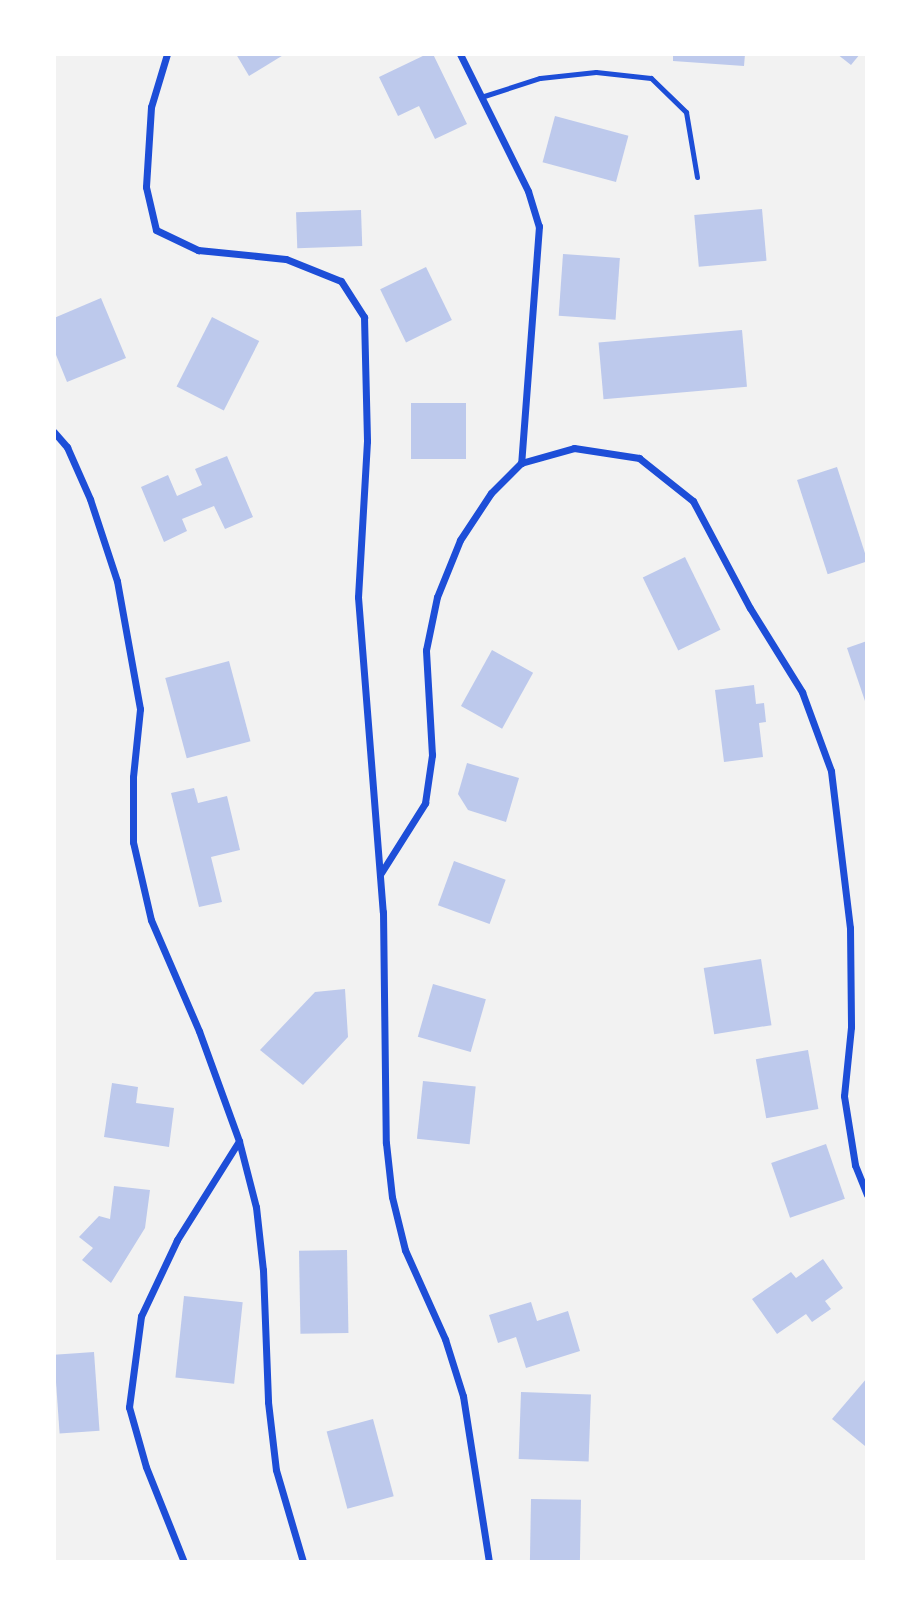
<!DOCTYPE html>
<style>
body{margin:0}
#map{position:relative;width:921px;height:1616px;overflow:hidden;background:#f2f2f2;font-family:"Roboto Serif",serif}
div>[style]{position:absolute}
.building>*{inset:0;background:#bdc9ec;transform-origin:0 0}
.service>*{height:5px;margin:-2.5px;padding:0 2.5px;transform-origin:2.5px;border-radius:2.5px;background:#1d4ed8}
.minor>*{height:7px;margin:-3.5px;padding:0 3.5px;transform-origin:3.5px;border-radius:3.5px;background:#1d4ed8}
span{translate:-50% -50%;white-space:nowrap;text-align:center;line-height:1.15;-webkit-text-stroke:7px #fff;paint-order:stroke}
.frame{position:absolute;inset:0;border:56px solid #fff;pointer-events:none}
</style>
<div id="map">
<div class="building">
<div style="clip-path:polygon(236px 54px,285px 54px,249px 76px)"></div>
<div style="clip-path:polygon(427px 54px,433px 54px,467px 124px,435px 139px,419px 106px,398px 116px,379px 77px)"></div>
<div style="clip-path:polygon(673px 54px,745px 54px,744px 66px,673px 61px)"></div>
<div style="clip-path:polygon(837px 54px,860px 54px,851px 65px)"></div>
<div style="left:555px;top:116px;width:76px;height:48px;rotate:15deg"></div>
<div style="left:762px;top:209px;width:52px;height:68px;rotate:85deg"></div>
<div style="left:361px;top:210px;width:36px;height:65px;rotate:88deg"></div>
<div style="left:563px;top:254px;width:57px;height:62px;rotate:4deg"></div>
<div style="left:426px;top:267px;width:59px;height:51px;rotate:64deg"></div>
<div style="clip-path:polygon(101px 298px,126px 358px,67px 382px,54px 350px,54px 318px)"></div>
<div style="left:212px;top:317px;width:53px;height:78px;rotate:27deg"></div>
<div style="left:742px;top:330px;width:57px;height:144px;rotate:85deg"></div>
<div style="left:411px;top:403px;width:55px;height:56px"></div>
<div style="clip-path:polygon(227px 456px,253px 517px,225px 529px,214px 506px,182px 519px,187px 531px,164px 542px,141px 487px,168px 475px,177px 496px,202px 485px,195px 469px)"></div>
<div style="left:837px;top:467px;width:99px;height:42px;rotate:72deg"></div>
<div style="left:685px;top:557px;width:81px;height:47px;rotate:64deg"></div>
<div style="clip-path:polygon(867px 641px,867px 704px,866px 704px,847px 648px)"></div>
<div style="left:492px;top:650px;width:47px;height:64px;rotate:29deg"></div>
<div style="left:229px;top:661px;width:83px;height:66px;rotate:75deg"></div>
<div style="clip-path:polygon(754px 685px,756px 704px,764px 703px,766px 722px,759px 723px,763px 757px,724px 762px,715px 690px)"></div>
<div style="clip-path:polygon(467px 763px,519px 778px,506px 822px,468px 810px,458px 794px)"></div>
<div style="clip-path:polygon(194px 788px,198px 803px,227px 796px,240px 850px,211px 857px,222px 902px,199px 907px,171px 793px)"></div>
<div style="left:454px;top:861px;width:55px;height:47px;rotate:20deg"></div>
<div style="left:761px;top:959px;width:67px;height:58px;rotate:81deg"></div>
<div style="left:433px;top:984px;width:55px;height:55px;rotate:16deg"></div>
<div style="clip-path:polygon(345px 989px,348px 1037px,303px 1085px,260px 1050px,315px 992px)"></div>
<div style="left:808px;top:1050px;width:60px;height:53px;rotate:80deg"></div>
<div style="left:423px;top:1081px;width:53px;height:58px;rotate:6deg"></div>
<div style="clip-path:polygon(112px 1083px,138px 1087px,136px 1103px,174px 1108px,169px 1147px,104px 1137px)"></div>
<div style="left:826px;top:1144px;width:58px;height:58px;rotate:71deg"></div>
<div style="clip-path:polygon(114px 1186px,150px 1190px,145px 1228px,111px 1283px,82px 1260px,93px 1248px,79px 1237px,99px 1216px,110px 1219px)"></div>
<div style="left:347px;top:1250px;width:83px;height:48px;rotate:89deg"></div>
<div style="clip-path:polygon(823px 1259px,843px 1288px,825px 1301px,831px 1309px,812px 1322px,806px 1314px,777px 1334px,752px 1299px,791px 1272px,796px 1278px)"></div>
<div style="left:184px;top:1296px;width:59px;height:82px;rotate:6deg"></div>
<div style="clip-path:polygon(531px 1302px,537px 1321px,568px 1311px,580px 1351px,526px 1368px,516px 1337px,498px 1343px,489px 1315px)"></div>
<div style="left:94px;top:1352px;width:79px;height:40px;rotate:86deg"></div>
<div style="clip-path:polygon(867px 1378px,867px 1443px,865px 1446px,832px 1419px)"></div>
<div style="left:521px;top:1392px;width:70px;height:67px;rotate:2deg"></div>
<div style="left:373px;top:1419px;width:80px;height:48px;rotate:75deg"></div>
<div style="left:531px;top:1499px;width:50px;height:63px;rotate:1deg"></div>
</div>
<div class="service">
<div style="left:481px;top:97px;width:62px;rotate:-17.9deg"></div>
<div style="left:540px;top:78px;width:56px;rotate:-6.1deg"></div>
<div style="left:596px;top:72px;width:55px;rotate:6.2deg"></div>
<div style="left:651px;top:78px;width:49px;rotate:44.2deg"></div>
<div style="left:686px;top:112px;width:66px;rotate:80.4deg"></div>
</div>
<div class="minor">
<div style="left:167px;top:54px;width:55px;rotate:106.8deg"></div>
<div style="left:151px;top:107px;width:80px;rotate:93.6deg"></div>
<div style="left:146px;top:187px;width:44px;rotate:76.9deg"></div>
<div style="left:156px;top:230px;width:47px;rotate:25.5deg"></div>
<div style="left:198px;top:250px;width:88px;rotate:5.8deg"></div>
<div style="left:286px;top:259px;width:59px;rotate:21.8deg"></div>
<div style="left:341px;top:281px;width:43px;rotate:57.4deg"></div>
<div style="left:364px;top:317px;width:124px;rotate:88.6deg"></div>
<div style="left:367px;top:441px;width:156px;rotate:93.3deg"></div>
<div style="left:358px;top:597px;width:316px;rotate:85.5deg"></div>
<div style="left:383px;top:912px;width:231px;rotate:89.3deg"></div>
<div style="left:386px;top:1143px;width:54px;rotate:83.7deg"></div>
<div style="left:392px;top:1197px;width:55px;rotate:76.2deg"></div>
<div style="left:405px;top:1250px;width:98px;rotate:65.8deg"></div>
<div style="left:445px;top:1339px;width:60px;rotate:72.5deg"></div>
<div style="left:463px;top:1396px;width:168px;rotate:81.1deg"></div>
<div style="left:460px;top:54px;width:153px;rotate:63.6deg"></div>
<div style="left:528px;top:191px;width:37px;rotate:73deg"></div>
<div style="left:539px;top:226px;width:238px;rotate:94.3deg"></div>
<div style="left:54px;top:432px;width:20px;rotate:49deg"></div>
<div style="left:67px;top:447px;width:57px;rotate:66.1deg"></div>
<div style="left:90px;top:499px;width:86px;rotate:71.8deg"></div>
<div style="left:117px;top:581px;width:130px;rotate:79.8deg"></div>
<div style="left:140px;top:709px;width:68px;rotate:95.9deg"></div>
<div style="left:133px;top:777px;width:65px;rotate:90deg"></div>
<div style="left:133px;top:842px;width:80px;rotate:77deg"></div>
<div style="left:151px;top:920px;width:121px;rotate:66.6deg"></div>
<div style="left:199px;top:1031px;width:117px;rotate:70deg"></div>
<div style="left:239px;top:1141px;width:117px;rotate:122.1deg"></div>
<div style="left:177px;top:1240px;width:84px;rotate:115.3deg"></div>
<div style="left:141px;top:1316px;width:92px;rotate:97.5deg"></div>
<div style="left:129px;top:1407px;width:62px;rotate:74.2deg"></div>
<div style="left:146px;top:1467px;width:102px;rotate:68.2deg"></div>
<div style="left:381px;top:873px;width:83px;rotate:-57.8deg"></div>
<div style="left:425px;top:803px;width:49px;rotate:-81.7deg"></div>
<div style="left:432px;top:755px;width:105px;rotate:-93.3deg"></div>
<div style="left:426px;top:650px;width:54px;rotate:-78.3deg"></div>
<div style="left:437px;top:597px;width:61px;rotate:-68deg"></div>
<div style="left:460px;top:540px;width:56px;rotate:-56.6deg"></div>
<div style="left:491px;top:493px;width:42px;rotate:-45deg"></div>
<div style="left:521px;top:463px;width:55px;rotate:-15.8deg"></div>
<div style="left:574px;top:448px;width:66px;rotate:8.7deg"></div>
<div style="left:639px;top:458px;width:69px;rotate:38.5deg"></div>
<div style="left:693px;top:501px;width:121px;rotate:62deg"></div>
<div style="left:750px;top:608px;width:99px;rotate:58.2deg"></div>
<div style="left:802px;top:692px;width:84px;rotate:69.8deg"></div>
<div style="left:831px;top:771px;width:158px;rotate:83.1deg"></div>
<div style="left:850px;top:928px;width:99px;rotate:89.4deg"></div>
<div style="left:851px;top:1027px;width:69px;rotate:95.8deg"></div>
<div style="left:844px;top:1096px;width:70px;rotate:80.9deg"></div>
<div style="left:855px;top:1165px;width:32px;rotate:68deg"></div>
<div style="left:239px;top:1141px;width:68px;rotate:75.6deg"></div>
<div style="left:256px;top:1207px;width:63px;rotate:83.7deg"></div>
<div style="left:263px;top:1270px;width:132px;rotate:87.8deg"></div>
<div style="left:268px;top:1402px;width:68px;rotate:83.3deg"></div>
<div style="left:276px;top:1470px;width:96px;rotate:73.6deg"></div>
</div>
<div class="frame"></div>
</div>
